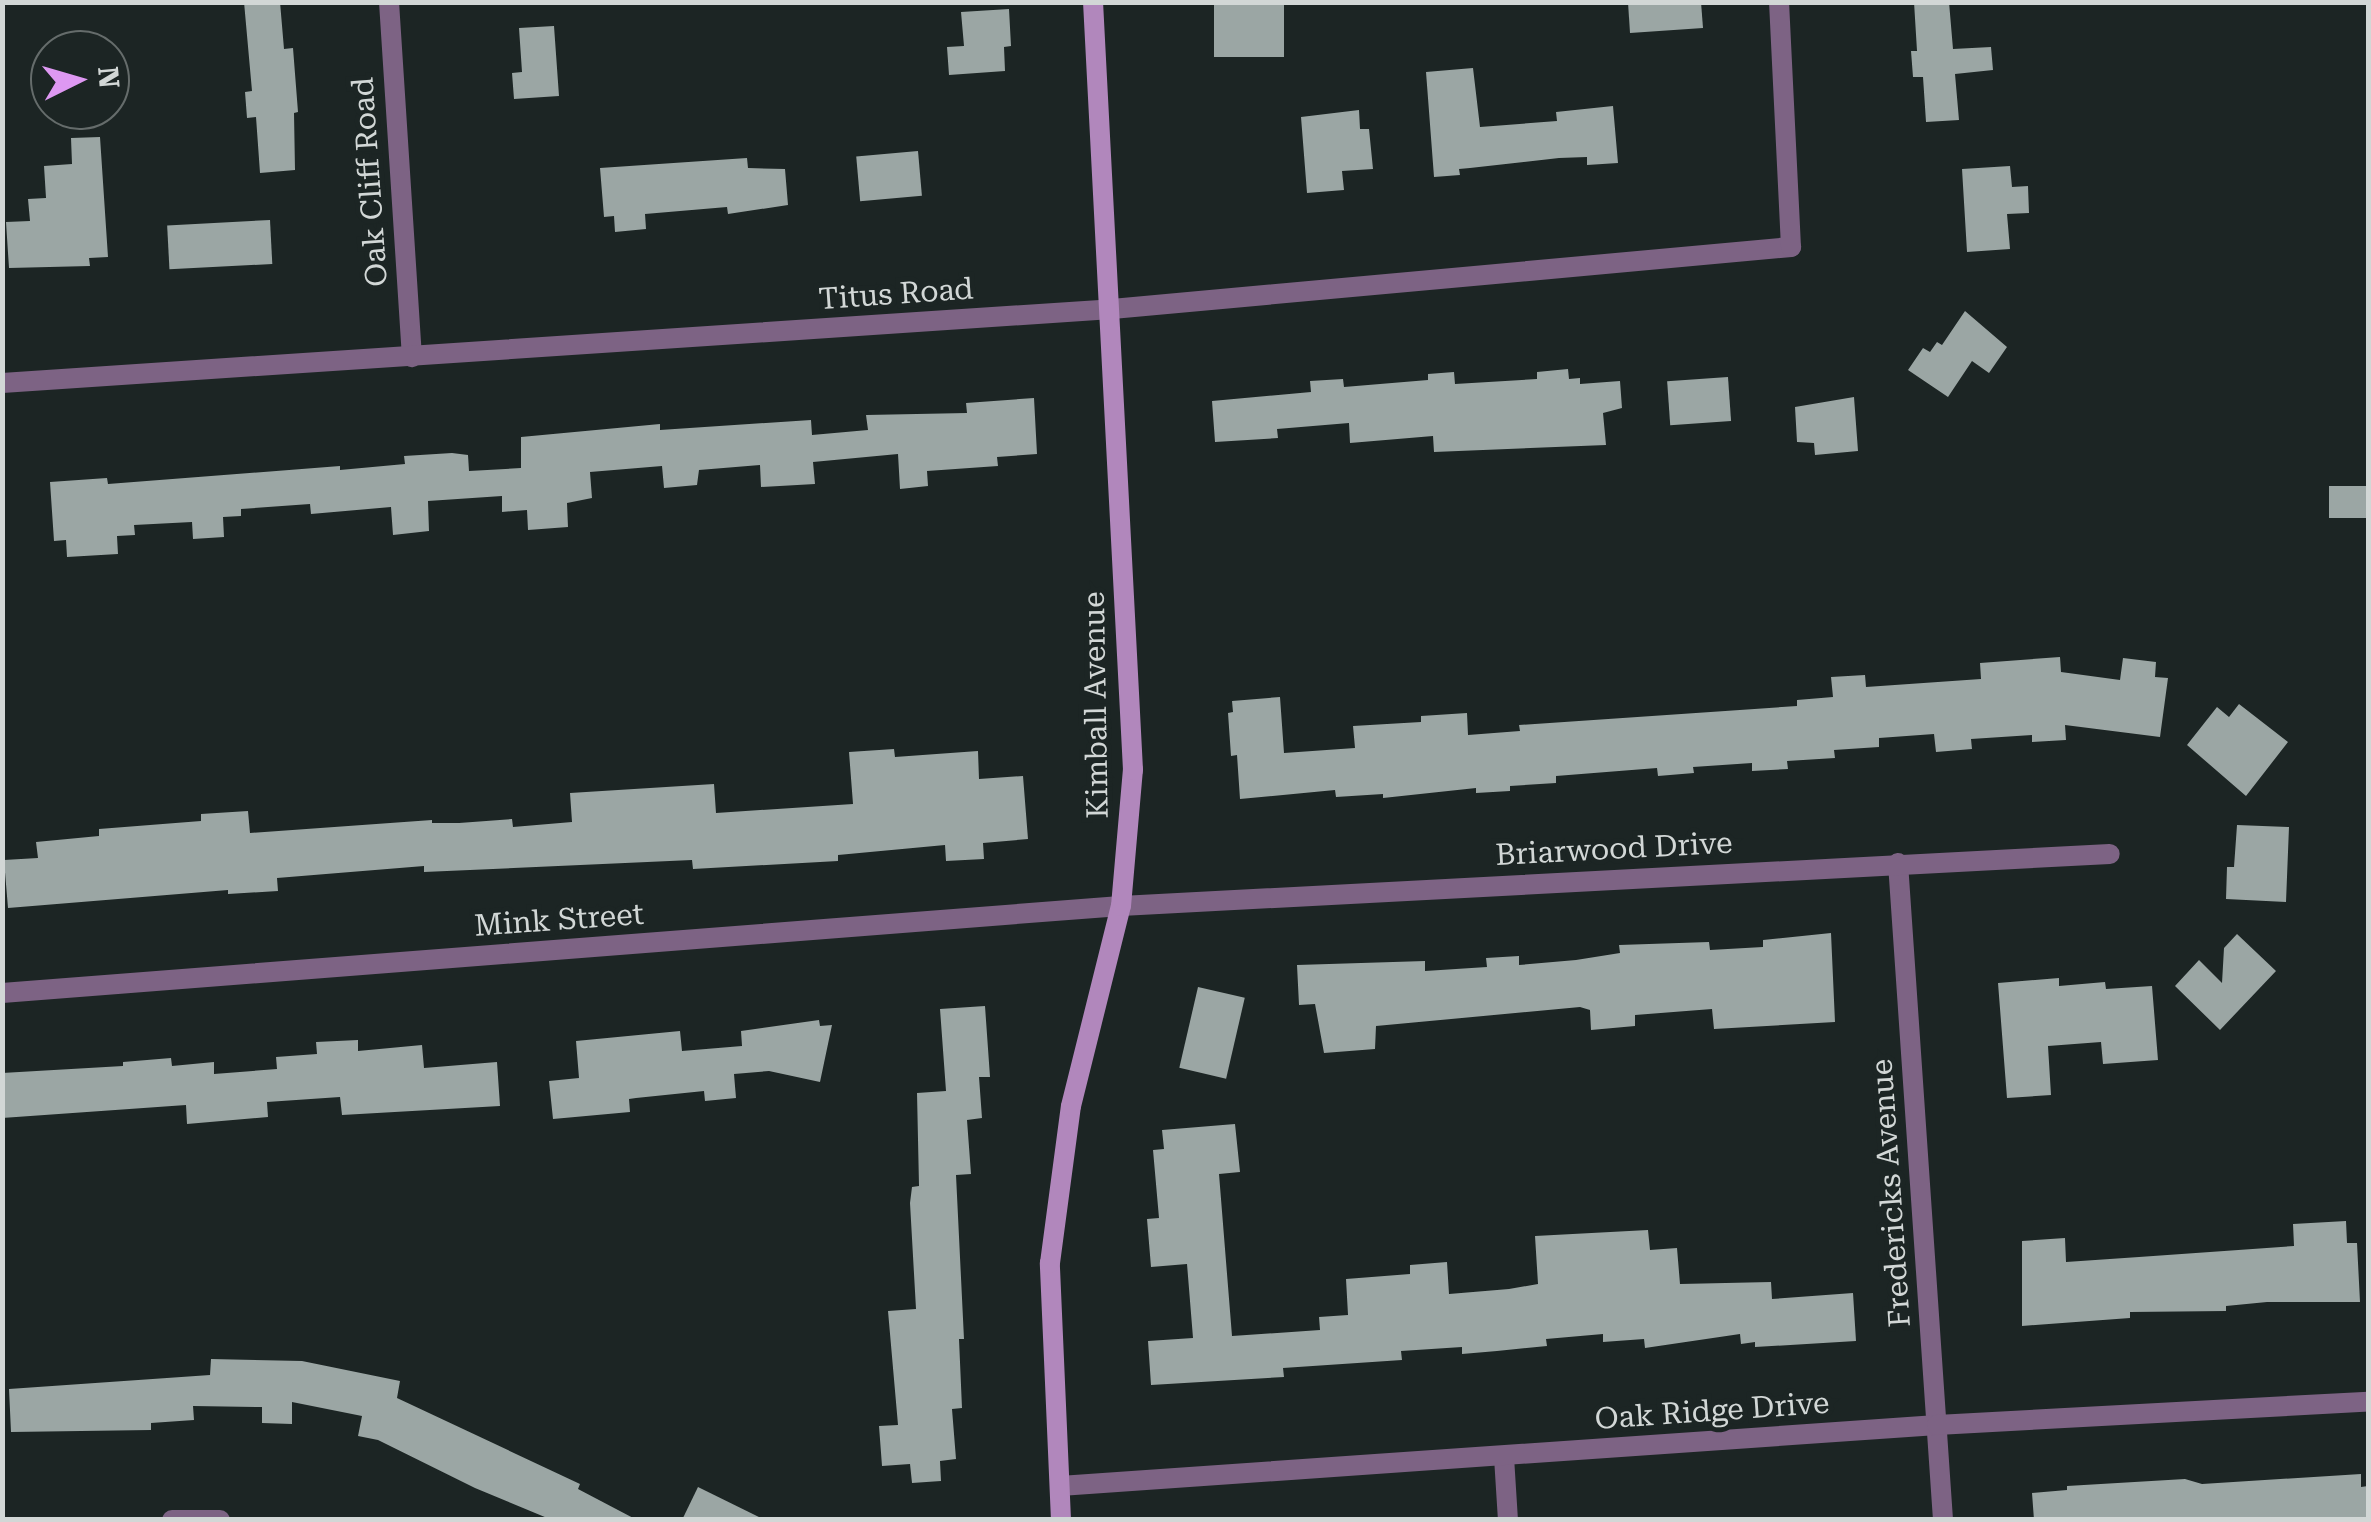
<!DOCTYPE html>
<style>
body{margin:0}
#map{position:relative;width:2371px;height:1522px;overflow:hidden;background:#1c2524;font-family:"Roboto Serif",serif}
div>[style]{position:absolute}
.building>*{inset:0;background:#9ba6a4;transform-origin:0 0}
.street>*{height:20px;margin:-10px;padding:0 10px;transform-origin:10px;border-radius:10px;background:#7d6384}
.secondary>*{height:20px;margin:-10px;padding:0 10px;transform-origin:10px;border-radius:10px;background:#b187bc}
span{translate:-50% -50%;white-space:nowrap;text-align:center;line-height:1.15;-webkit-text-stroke:10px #1c2524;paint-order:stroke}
.street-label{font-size:30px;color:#d2d7d6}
.frame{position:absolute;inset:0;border:5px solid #d2d7d6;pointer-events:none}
.north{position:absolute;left:30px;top:30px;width:100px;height:100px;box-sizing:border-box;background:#1c2524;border:2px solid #656c6b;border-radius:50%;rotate:85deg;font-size:28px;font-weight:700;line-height:40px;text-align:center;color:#d2d7d6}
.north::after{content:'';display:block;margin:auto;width:35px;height:45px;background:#de98f2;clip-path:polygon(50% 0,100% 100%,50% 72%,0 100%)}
</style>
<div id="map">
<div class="building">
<div style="clip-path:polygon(244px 2px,280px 2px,284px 49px,293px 48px,298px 112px,294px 113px,295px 170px,260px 173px,256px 117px,247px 118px,245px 92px,252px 91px)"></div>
<div style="left:1214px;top:2px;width:70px;height:55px"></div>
<div style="clip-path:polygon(1628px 2px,1701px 2px,1703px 28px,1630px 33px)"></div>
<div style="clip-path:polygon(1914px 2px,1949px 2px,1953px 49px,1991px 47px,1993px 70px,1955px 74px,1959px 120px,1926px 122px,1923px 77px,1913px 77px,1911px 51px,1917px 51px)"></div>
<div style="clip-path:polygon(1009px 9px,1011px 46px,1004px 47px,1005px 71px,949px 75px,947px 47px,964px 46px,961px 12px)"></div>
<div style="clip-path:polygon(554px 26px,559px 96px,514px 99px,512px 73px,522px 72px,519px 28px)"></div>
<div style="clip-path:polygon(1473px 68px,1480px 127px,1557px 121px,1556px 112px,1613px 106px,1618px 163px,1587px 165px,1587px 157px,1559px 158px,1470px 168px,1459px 169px,1460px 175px,1434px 177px,1426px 72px)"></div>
<div style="clip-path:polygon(1359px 110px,1360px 129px,1369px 129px,1373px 169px,1342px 171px,1344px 190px,1307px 193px,1301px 117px)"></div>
<div style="clip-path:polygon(100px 137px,108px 257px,89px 258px,90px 266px,9px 268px,6px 222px,30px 221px,28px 199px,46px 198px,44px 166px,72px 164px,71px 138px)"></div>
<div style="left:918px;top:151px;width:45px;height:62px;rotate:85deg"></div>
<div style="clip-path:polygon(747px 158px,748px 168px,785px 169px,788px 205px,728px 214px,727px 207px,645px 214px,646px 229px,615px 232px,614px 216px,604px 217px,600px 168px)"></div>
<div style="clip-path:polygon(2010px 166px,2012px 187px,2028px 186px,2029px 213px,2007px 214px,2010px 249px,1967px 252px,1962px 169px)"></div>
<div style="left:270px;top:220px;width:44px;height:103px;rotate:87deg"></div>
<div style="clip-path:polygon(1965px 311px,2007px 347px,1989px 373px,1972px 361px,1948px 397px,1908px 370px,1923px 348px,1930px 352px,1937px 342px,1942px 345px)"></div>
<div style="clip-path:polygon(1568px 369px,1569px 379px,1580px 378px,1580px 384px,1620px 381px,1622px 408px,1603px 413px,1606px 445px,1434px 452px,1433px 436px,1350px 443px,1349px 423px,1277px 429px,1278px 438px,1215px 442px,1212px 401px,1311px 392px,1310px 381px,1343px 379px,1344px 387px,1428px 380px,1428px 374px,1454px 372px,1455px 384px,1537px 379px,1537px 372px)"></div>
<div style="left:1728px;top:377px;width:44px;height:61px;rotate:86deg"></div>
<div style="clip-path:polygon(1854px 397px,1858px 451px,1815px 455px,1814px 443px,1797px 442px,1795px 407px)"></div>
<div style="clip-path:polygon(1034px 398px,1037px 454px,997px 457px,998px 466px,927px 471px,928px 486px,900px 489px,898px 454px,813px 462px,815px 484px,761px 487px,760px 465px,699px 470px,697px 485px,664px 488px,662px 466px,590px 472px,592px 498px,567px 503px,568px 527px,528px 530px,527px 510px,502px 512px,502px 496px,428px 501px,429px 531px,393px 535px,391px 507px,311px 514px,310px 504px,241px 509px,241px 516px,223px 517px,224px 537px,193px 539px,192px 522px,134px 525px,135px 535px,117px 536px,118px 554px,67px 557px,66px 540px,54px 541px,50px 482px,107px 478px,108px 484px,340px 466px,340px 470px,405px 464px,404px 456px,452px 453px,468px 455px,469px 471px,521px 468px,521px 437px,660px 424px,660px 430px,811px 420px,812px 435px,868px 430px,866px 415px,967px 413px,966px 403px)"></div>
<div style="left:2368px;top:486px;width:32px;height:39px;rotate:90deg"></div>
<div style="clip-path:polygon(2060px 657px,2061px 672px,2120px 680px,2123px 658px,2156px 662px,2155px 677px,2168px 678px,2160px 737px,2065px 725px,2066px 740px,2032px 742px,2032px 735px,1971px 739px,1972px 749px,1936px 752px,1934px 734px,1879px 738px,1879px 747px,1834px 750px,1835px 758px,1787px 761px,1788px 769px,1752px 771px,1752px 763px,1693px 767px,1694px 773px,1658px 776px,1657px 768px,1556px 776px,1556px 783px,1510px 786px,1510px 791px,1476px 793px,1476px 788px,1383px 798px,1383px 794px,1336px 797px,1335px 790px,1240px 799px,1237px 755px,1231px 756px,1228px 713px,1233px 712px,1232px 701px,1280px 697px,1284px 753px,1355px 748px,1353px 726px,1421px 722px,1421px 716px,1467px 713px,1468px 735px,1520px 731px,1519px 725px,1797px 706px,1797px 700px,1833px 697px,1831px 677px,1865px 675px,1866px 687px,1981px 679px,1980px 663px)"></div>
<div style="clip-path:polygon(2239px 704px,2288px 742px,2246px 796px,2187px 745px,2217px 707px,2229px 717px)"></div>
<div style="clip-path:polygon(894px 749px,895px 757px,978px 751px,979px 779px,1023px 776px,1028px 839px,983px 843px,984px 859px,946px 861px,945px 845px,838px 855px,838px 861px,693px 869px,692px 860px,424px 872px,424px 866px,277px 878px,278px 891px,228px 894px,228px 890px,8px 908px,4px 860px,38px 858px,36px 842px,99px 836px,99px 829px,201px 821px,201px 814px,248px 811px,250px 833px,432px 820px,432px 823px,459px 823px,512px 819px,513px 827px,572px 822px,570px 793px,714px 784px,716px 813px,853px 804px,849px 752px)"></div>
<div style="clip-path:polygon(2237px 825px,2289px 827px,2286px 902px,2226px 899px,2227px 867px,2234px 867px)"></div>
<div style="clip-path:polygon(1831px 933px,1835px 1022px,1714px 1029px,1712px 1009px,1635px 1015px,1635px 1026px,1591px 1030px,1590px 1010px,1580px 1007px,1376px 1026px,1375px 1049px,1324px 1053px,1315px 1004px,1299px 1005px,1297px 965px,1425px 961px,1425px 971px,1487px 967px,1486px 958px,1519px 956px,1519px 965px,1576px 960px,1620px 953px,1619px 945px,1709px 942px,1710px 950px,1763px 947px,1763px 940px)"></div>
<div style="clip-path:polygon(2237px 934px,2276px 971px,2220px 1030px,2175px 986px,2199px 960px,2222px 983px,2224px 948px)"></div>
<div style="clip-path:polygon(2059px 978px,2059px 986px,2105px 982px,2106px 989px,2152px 986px,2158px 1060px,2103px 1064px,2101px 1042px,2048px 1046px,2051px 1095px,2007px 1098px,1998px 983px)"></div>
<div style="left:1198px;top:987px;width:48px;height:83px;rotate:13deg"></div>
<div style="clip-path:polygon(985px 1006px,990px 1077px,979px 1077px,982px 1118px,967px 1120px,971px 1174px,956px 1175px,964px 1339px,959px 1339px,962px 1408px,952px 1409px,956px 1459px,940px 1461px,941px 1481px,912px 1483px,910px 1464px,882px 1466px,879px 1426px,898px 1425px,888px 1311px,916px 1309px,910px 1203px,912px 1187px,919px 1186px,917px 1093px,946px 1091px,940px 1009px)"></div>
<div style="clip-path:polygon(819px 1020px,820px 1026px,832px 1025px,820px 1082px,769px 1071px,734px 1074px,736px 1098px,705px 1101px,704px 1091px,636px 1098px,629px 1099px,630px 1112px,553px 1119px,549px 1081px,579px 1078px,576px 1041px,680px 1031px,682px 1051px,742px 1046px,741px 1031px)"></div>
<div style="clip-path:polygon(358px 1040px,358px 1051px,422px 1045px,424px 1068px,497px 1062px,500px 1106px,342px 1115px,340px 1097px,267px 1102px,268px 1117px,187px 1124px,186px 1105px,2px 1118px,2px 1073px,123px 1066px,123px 1062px,171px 1058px,172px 1066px,214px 1062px,214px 1074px,277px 1069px,276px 1057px,317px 1054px,316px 1042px)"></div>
<div style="clip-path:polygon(1235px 1124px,1240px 1172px,1219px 1174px,1232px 1336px,1320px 1330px,1319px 1317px,1348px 1315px,1346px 1279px,1410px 1274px,1410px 1265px,1447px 1262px,1449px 1294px,1509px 1289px,1538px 1284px,1535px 1236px,1648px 1230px,1650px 1250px,1677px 1248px,1680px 1284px,1771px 1282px,1772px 1299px,1853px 1293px,1856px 1341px,1755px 1347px,1755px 1342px,1741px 1344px,1740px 1334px,1645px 1348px,1644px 1339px,1603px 1342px,1603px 1334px,1546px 1339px,1547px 1346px,1497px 1351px,1462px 1354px,1462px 1347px,1401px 1351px,1402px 1360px,1283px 1368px,1284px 1377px,1151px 1385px,1148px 1341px,1193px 1338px,1187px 1264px,1151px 1267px,1147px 1219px,1159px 1218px,1153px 1150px,1164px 1149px,1162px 1130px)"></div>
<div style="clip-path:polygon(2346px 1221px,2347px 1243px,2357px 1243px,2360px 1302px,2267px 1302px,2226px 1306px,2226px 1311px,2130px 1312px,2130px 1318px,2022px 1326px,2022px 1241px,2065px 1238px,2066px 1262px,2139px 1257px,2294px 1246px,2293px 1224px)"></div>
<div style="clip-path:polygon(211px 1359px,302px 1361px,400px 1381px,397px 1398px,580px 1484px,578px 1489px,637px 1520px,552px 1520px,475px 1488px,378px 1440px,358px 1436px,362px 1416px,292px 1402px,292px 1424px,262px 1423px,262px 1407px,193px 1406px,194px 1420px,151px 1423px,151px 1430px,11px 1432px,9px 1389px,210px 1375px)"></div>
<div style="clip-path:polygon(2361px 1474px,2361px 1487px,2368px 1486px,2368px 1520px,2034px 1520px,2032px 1493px,2067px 1490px,2067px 1486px,2185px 1479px,2202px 1484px)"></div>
<div style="clip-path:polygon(698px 1487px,765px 1520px,682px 1520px)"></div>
</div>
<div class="street">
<div style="left:389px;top:2px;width:356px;rotate:86.3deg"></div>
<div style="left:2px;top:383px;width:1112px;rotate:-3.81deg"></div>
<div style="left:1112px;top:309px;width:682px;rotate:-5.22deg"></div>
<div style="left:1791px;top:247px;width:245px;rotate:-92.8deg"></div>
<div style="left:1898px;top:863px;width:659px;rotate:86.08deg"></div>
<div style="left:2px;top:993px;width:1122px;rotate:-4.45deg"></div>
<div style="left:1121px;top:906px;width:990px;rotate:-3.01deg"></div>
<div style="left:1504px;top:1457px;width:63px;rotate:86.4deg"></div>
<div style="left:1060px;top:1486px;width:879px;rotate:-3.98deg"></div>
<div style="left:1937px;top:1425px;width:432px;rotate:-3.1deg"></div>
<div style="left:172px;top:1520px;width:48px"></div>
</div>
<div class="secondary">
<div style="left:1061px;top:1520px;width:257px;rotate:-92.5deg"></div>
<div style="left:1050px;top:1263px;width:158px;rotate:-82.4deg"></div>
<div style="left:1071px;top:1106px;width:206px;rotate:-76deg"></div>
<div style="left:1121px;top:906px;width:137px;rotate:-85deg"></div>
<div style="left:1133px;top:770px;width:769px;rotate:-92.98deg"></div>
</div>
<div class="street-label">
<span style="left:370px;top:182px;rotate:-94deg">Oak Cliff Road</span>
<span style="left:896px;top:294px;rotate:-4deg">Titus Road</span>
<span style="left:1096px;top:705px;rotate:-91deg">Kimball Avenue</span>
<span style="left:1614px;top:849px;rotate:-3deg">Briarwood Drive</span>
<span style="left:559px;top:920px;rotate:-4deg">Mink Street</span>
<span style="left:1891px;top:1193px;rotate:-94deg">Fredericks Avenue</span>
<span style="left:1712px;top:1411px;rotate:-4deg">Oak Ridge Drive</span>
</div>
<div class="frame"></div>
<div class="north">N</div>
</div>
